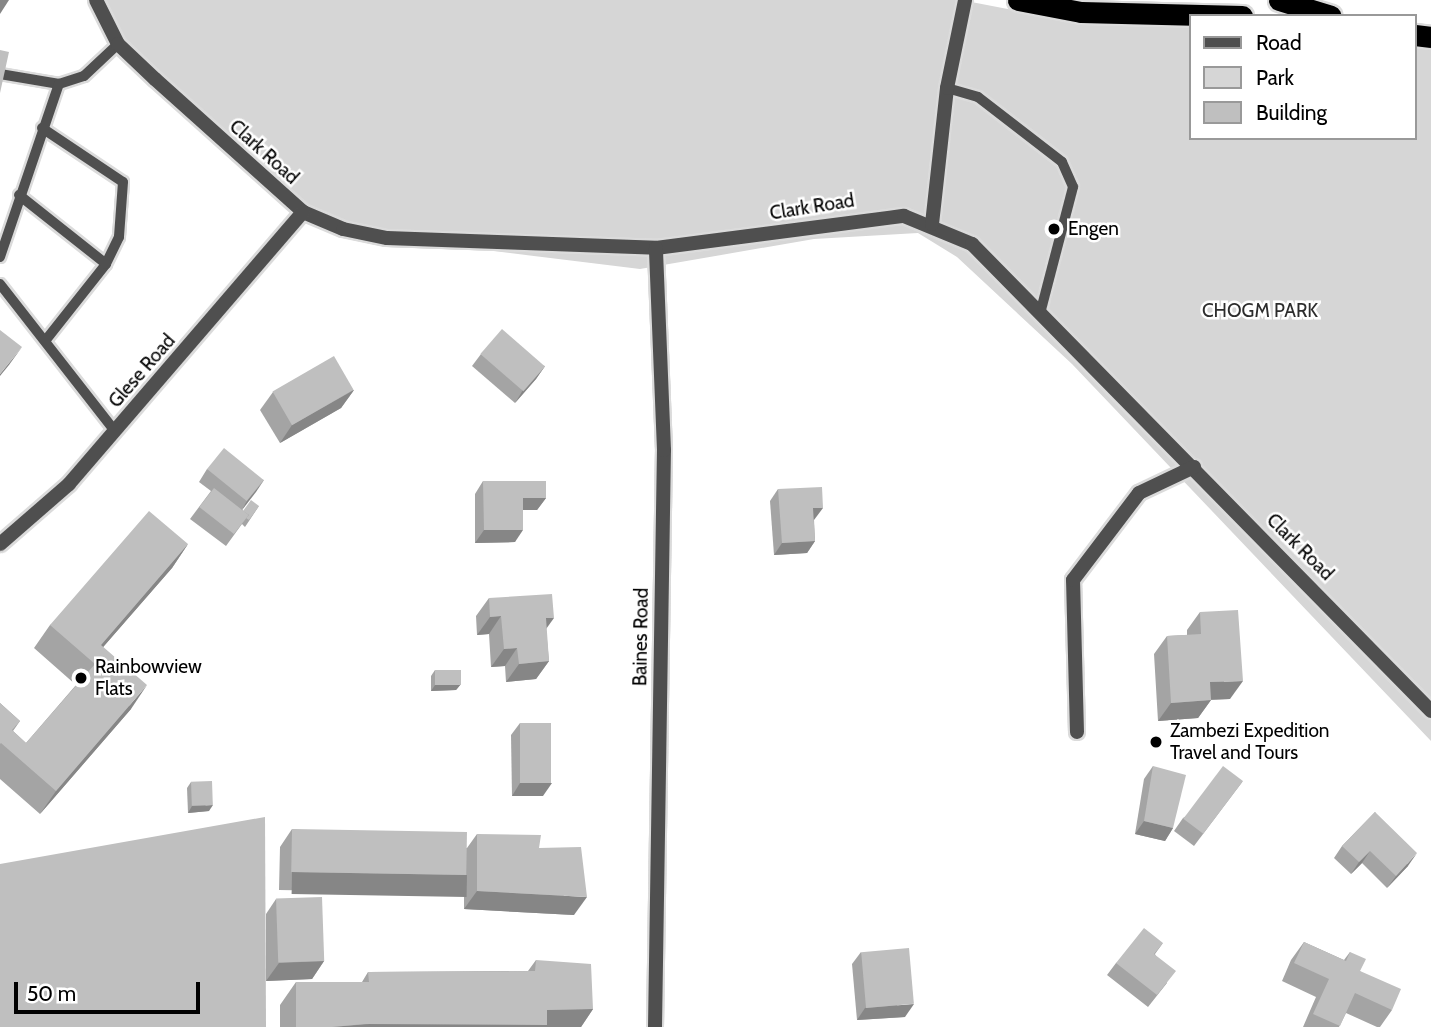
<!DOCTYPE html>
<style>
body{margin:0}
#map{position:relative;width:1431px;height:1027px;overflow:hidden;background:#fff;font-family:Cabin,sans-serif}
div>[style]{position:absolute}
.green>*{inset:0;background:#d6d6d6}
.roads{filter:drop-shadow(2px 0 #dbdbdb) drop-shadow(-2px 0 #dbdbdb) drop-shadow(0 2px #dbdbdb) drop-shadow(0 -2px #dbdbdb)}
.lane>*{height:10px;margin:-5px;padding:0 5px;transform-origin:5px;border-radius:5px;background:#4f4f4f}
.street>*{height:14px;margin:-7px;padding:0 7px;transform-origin:7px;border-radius:7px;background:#4f4f4f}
.highway>*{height:21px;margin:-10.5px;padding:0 10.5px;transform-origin:10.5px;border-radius:10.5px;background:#000}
.wall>*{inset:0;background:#a4a4a4}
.shaded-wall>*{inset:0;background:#868686;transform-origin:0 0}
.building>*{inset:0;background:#bfbfbf;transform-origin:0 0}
.dots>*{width:19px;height:19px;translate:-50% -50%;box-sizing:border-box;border:4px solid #fff;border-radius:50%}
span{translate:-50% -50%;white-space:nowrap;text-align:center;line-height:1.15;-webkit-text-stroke:5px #fff;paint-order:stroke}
.street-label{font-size:19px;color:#000}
.poi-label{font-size:19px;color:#000}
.left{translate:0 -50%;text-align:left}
.park-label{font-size:19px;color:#2d2d2d}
.legend{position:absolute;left:1189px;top:14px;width:228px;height:126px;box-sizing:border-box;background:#fff;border:2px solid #999;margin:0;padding:9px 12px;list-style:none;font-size:21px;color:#000}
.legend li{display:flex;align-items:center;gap:14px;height:35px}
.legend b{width:35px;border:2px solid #999}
.scale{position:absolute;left:14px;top:982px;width:186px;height:32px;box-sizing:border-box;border:4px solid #000;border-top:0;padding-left:9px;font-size:21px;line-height:24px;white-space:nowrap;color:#000;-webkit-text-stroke:5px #fff;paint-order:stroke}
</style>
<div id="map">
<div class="green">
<div style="clip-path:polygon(96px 0,961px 0,1079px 23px,1191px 22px,1191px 138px,1415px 138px,1415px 39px,1431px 42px,1431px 741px,1072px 364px,957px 257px,918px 233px,814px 239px,640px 269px,387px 238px,303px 212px,118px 44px)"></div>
</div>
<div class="roads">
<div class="lane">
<div style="left:0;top:74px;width:60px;rotate:9.6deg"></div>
<div style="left:59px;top:84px;width:26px;rotate:-18deg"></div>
<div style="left:84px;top:76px;width:47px;rotate:-43.3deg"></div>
<div style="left:947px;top:88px;width:32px;rotate:16deg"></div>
<div style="left:978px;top:97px;width:106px;rotate:37.7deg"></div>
<div style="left:1062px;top:162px;width:27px;rotate:66deg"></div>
<div style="left:1073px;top:187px;width:127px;rotate:104.6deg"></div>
<div style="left:42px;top:128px;width:97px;rotate:33.7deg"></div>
<div style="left:123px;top:182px;width:55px;rotate:94.2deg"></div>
<div style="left:119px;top:237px;width:30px;rotate:116deg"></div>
<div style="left:106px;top:264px;width:98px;rotate:128.4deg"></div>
<div style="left:19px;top:195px;width:111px;rotate:38.4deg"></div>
<div style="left:0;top:257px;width:183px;rotate:-71.2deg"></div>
<div style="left:0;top:284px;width:187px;rotate:52deg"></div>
</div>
<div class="street">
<div style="left:96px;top:0;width:49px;rotate:63.4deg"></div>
<div style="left:118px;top:44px;width:51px;rotate:43.4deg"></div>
<div style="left:155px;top:79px;width:199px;rotate:41.9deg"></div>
<div style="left:303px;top:212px;width:43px;rotate:23deg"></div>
<div style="left:343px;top:229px;width:45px;rotate:11.6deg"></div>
<div style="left:387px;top:238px;width:269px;rotate:2.1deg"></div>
<div style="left:656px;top:248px;width:250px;rotate:-7.4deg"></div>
<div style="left:904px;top:216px;width:74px;rotate:22.4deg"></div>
<div style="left:972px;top:244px;width:655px;rotate:45.49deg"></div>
<div style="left:932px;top:224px;width:137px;rotate:-83.7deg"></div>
<div style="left:947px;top:88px;width:90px;rotate:-78.4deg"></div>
<div style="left:0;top:544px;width:91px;rotate:-41deg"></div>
<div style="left:69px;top:484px;width:359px;rotate:-49.3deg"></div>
<div style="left:1077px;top:732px;width:152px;rotate:-91.5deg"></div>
<div style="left:1073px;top:580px;width:109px;rotate:-52.8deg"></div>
<div style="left:1139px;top:493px;width:61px;rotate:-25.3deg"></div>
<div style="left:655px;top:1027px;width:577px;rotate:-89.11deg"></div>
<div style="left:664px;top:450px;width:202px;rotate:-92.3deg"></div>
</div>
<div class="highway">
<div style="left:1018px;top:0;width:64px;rotate:10.8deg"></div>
<div style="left:1081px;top:12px;width:161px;rotate:1.4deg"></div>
<div style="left:1279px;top:0;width:54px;rotate:17.1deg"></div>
<div style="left:1415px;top:35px;width:16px;rotate:7deg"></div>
</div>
</div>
<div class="wall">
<div style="clip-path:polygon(481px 354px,545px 366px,536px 379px,515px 403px,472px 366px)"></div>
<div style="clip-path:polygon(354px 390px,341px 408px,280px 443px,260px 410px,273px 392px)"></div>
<div style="clip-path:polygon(207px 469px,264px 480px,242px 509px,243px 511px,259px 506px,245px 527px,242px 524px,226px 546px,190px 519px,211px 491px,199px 482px)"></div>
<div style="clip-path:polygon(483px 481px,546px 498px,537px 510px,523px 510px,515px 542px,475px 543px,475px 494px)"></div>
<div style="clip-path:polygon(778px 489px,814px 520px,815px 541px,807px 553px,774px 555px,770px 501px)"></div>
<div style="clip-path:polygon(188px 544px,172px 568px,103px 647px,131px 709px,40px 814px,0 779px,0 703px,20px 721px,13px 731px,26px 743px,76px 685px,34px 648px,50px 625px)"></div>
<div style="clip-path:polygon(489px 598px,546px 629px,549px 661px,536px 679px,506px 682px,505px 666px,491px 667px,489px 634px,477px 635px,476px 616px)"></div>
<div style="clip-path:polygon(1200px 612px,1230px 699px,1211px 700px,1198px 718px,1158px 721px,1154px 654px,1167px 636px,1187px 635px,1187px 630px)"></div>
<div style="clip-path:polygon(435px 670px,461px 684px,456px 690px,431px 691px,431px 676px)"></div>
<div style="clip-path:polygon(520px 723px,543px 796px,512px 796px,511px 735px)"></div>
<div style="clip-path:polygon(1153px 766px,1173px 828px,1165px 841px,1135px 834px,1144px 779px)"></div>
<div style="clip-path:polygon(1243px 781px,1194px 846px,1174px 831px,1183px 818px)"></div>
<div style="clip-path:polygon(191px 782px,209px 811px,188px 813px,187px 788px)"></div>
<div style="clip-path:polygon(1375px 812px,1408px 866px,1387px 888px,1362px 863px,1351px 874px,1334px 858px,1342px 846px)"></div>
<div style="clip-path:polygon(292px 829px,467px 848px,477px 834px,539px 848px,574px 915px,464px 909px,464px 879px,454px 893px,279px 890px,280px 847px)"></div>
<div style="clip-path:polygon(276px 899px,324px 961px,312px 979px,266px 981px,266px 914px)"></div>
<div style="clip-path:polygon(1304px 942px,1344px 960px,1350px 952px,1360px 971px,1392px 1010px,1380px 1027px,1377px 1027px,1346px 1013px,1339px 1027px,1303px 1027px,1316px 997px,1282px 981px,1291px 960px)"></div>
<div style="clip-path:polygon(1163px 943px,1155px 954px,1167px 983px,1148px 1007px,1107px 975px,1116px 963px)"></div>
<div style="clip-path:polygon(861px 952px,905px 1017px,857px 1020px,852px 964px)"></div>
<div style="clip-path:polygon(536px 960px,593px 1009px,581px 1027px,280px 1027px,280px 1005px,296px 982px,362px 982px,368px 972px,528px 971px)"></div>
</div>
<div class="shaded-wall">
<div style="clip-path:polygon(0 0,9px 0,0 14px)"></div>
<div style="clip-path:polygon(22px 347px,9px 365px,0 376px,0 374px)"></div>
<div style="clip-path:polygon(545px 366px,536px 379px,515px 403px,523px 390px)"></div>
<div style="clip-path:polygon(354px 390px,341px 408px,280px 443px,292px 425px)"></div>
<div style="clip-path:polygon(264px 480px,256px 492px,239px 514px,247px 501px)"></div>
<div style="clip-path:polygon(523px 498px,546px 498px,537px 510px,514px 510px)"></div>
<div style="clip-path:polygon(813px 508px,823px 508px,814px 520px,804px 521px)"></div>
<div style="clip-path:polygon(484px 530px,523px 530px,515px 542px,475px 543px)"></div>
<div style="clip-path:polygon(815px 541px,807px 553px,774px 555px,782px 543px)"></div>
<div style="clip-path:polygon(188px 544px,172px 568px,91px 661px,101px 645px)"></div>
<div style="clip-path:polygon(501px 616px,489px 634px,477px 635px,490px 617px)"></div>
<div style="clip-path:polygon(546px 618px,554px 618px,541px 636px)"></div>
<div style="clip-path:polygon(517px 648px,505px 666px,491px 667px,504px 649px)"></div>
<div style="clip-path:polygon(549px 661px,536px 679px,506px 682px,519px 664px)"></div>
<div style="clip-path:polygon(1243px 681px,1230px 699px,1197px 700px,1210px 682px)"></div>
<div style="clip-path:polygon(461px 684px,456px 690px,431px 691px,435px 685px)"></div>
<div style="clip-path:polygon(147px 685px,131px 709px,40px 814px,56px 791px)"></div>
<div style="clip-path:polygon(1211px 700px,1198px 718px,1158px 721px,1171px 703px)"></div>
<div style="clip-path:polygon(520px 783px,552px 783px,543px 796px,512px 796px)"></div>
<div style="clip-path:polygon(213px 805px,209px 811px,188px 813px,192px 806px)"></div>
<div style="clip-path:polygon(1144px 821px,1173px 828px,1165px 841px,1135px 834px)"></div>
<div style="clip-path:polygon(1370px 851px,1362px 863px,1351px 874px,1359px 862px)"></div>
<div style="clip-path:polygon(1417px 853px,1408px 866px,1387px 888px,1396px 876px)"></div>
<div style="left:292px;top:872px;width:175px;height:22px;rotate:1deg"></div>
<div style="clip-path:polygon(477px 891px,587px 897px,574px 915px,464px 909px)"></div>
<div style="clip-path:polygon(324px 961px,312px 979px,266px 981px,279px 963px)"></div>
<div style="clip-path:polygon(914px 1004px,905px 1017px,857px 1020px,865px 1008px)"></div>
<div style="clip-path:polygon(593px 1009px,581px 1027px,332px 1027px,547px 1010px)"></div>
</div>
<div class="building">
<div style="clip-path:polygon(0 50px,9px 52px,0 93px)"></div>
<div style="left:502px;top:329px;width:57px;height:33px;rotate:41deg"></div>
<div style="clip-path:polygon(0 330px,22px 347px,0 374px)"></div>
<div style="left:334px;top:356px;width:39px;height:71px;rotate:60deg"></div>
<div style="left:224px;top:448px;width:51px;height:27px;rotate:39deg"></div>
<div style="clip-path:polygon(483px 481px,546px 481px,546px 498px,523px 498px,523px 530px,484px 530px)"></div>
<div style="clip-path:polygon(822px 487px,823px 508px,813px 508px,815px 541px,782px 543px,778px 489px)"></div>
<div style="left:214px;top:488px;width:44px;height:24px;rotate:38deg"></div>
<div style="clip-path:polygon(251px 500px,259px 506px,249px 520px,246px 518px,249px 515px,243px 511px)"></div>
<div style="clip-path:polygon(149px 511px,188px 544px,101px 645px,147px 685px,56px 791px,1px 743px,0 744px,0 703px,20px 721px,12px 730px,26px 743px,95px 664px,50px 625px)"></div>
<div style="clip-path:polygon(552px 594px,554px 618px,546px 618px,549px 661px,519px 664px,517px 648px,504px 649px,501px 616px,490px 617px,489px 598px)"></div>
<div style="clip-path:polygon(1238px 610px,1243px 681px,1210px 682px,1211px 700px,1171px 703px,1167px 636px,1201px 634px,1200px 612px)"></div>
<div style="left:435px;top:670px;width:26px;height:15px"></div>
<div style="left:520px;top:723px;width:31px;height:60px"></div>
<div style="clip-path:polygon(1153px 766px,1186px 775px,1173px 828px,1144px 821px)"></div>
<div style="left:1223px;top:766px;width:25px;height:66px;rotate:37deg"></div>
<div style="left:212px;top:781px;width:24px;height:21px;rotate:88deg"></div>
<div style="clip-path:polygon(1375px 812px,1417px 853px,1396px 876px,1370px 851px,1359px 862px,1342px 846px)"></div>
<div style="clip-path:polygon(265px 817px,266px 1027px,0 1027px,0 864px)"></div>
<div style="left:292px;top:829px;width:175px;height:43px;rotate:1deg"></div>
<div style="clip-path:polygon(477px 834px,541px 835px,539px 848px,581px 847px,587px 897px,477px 891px)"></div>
<div style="left:322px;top:897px;width:64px;height:46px;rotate:88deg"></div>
<div style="clip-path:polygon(1144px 928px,1163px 943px,1154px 954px,1176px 971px,1157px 995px,1116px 963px)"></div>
<div style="clip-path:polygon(1304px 942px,1346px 961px,1350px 952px,1366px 959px,1360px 971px,1401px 989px,1392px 1010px,1355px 993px,1340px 1026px,1313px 1014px,1329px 979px,1294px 963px)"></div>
<div style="left:909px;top:948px;width:56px;height:48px;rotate:85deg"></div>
<div style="clip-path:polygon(536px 960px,591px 964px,593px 1009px,547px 1010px,547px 1025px,365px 1024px,332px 1027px,296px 1027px,296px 982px,369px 982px,368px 972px,535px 971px)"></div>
</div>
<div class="dots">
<div style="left:1054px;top:229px;background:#000"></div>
<div style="left:81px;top:678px;background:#000"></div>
<div style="left:1156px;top:742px;background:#000"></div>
</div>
<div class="street-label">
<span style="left:264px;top:152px;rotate:42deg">Clark Road</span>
<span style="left:812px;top:207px;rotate:-9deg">Clark Road</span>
<span style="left:142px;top:371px;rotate:-49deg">Glese Road</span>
<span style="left:1300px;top:547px;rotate:45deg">Clark Road</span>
<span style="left:641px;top:637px;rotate:-89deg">Baines Road</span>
</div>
<div class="poi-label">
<span class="left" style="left:1068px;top:229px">Engen</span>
<span class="left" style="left:95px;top:678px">Rainbowview<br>Flats</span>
<span class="left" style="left:1170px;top:742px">Zambezi Expedition<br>Travel and Tours</span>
</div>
<div class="park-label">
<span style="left:1260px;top:311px">CHOGM PARK</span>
</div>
<ul class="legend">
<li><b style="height:9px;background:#4f4f4f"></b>Road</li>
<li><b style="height:19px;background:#d6d6d6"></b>Park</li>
<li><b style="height:19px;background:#bfbfbf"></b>Building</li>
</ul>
<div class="scale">50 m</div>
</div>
